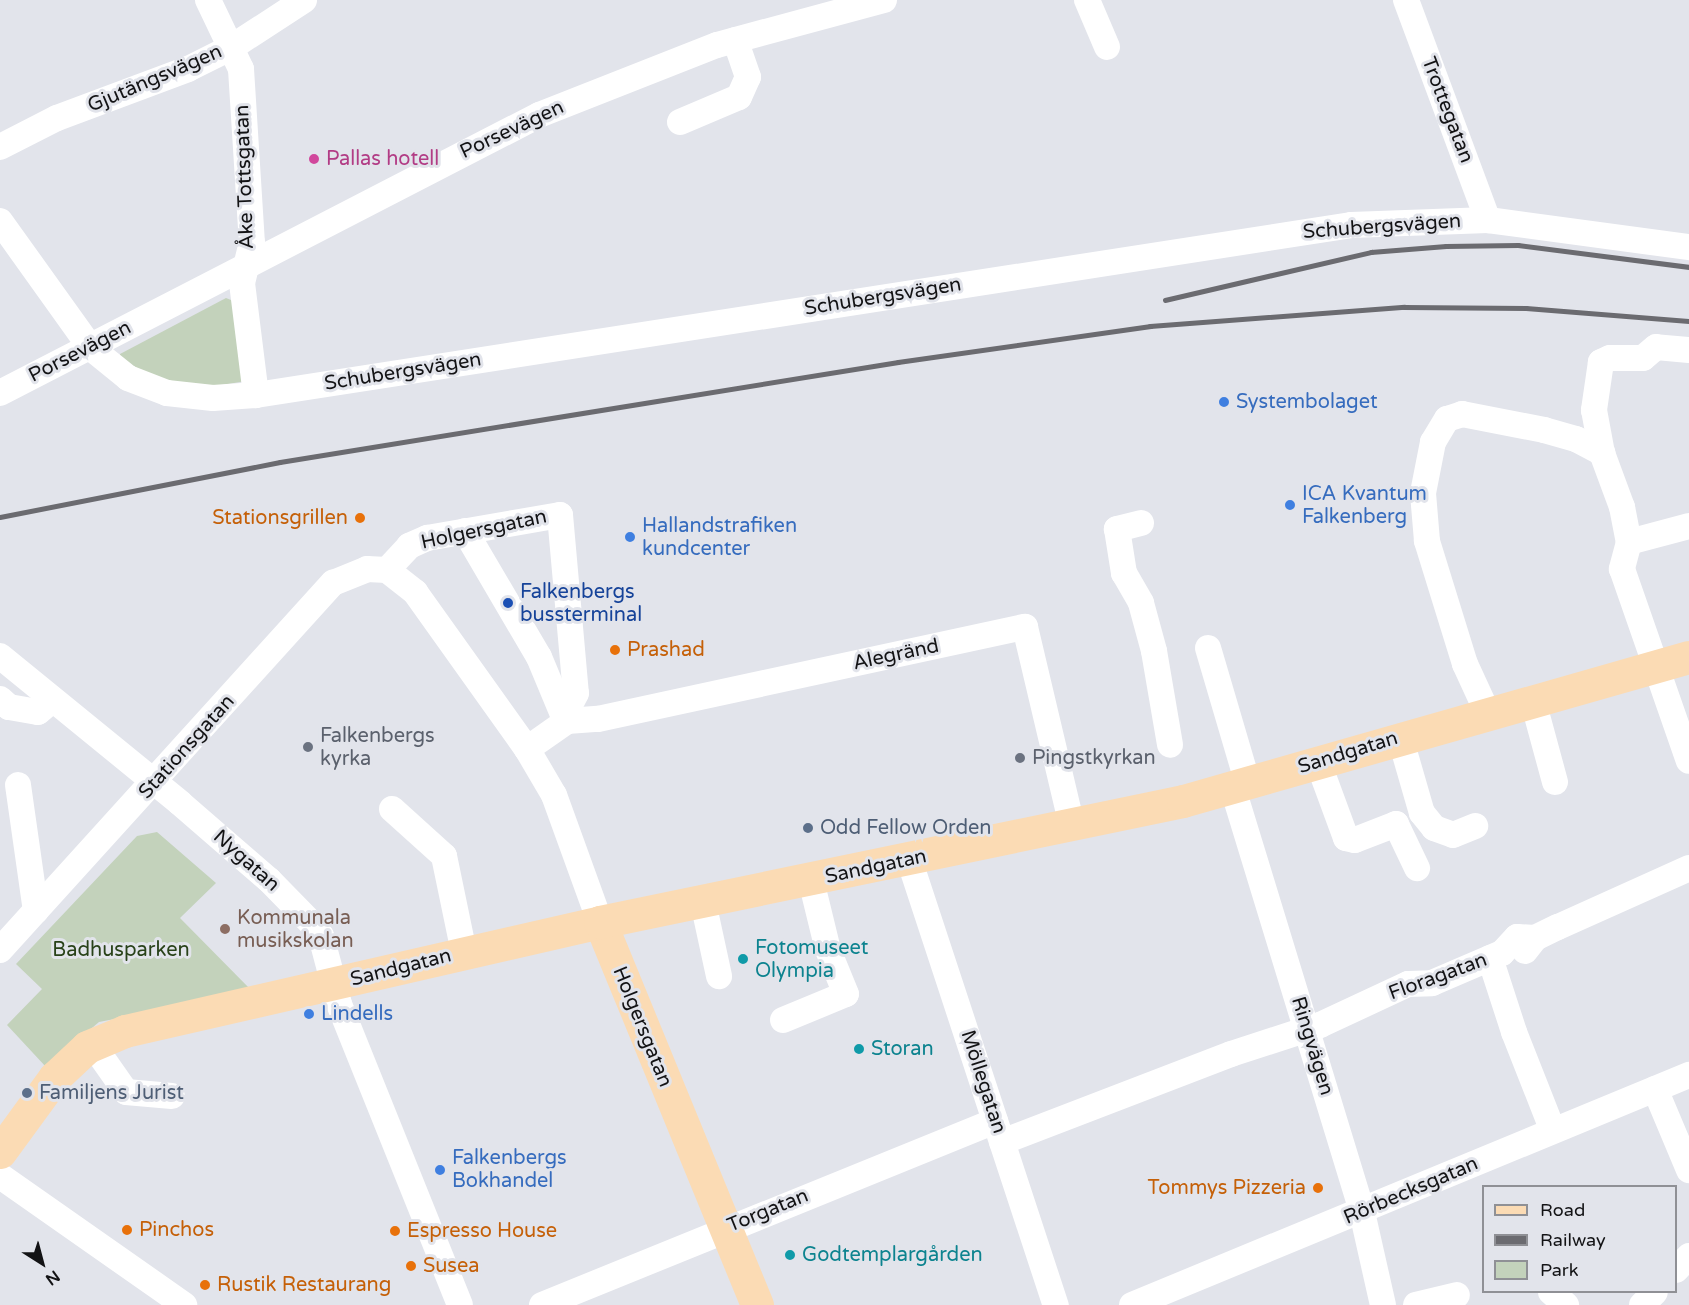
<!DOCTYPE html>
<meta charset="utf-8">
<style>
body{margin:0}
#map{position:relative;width:1689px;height:1305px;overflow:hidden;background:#e2e4eb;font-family:"Varela Round",sans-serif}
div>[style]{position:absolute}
.green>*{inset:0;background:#c3d2bb}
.minor>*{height:26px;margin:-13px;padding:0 13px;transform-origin:13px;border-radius:13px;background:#fff}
.major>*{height:33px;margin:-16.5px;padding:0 16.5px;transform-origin:16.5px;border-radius:16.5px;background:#fbdbb4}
.rail>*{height:4.5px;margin:-2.25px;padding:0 2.25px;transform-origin:2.25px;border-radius:2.25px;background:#6b6b70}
.dots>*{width:16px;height:16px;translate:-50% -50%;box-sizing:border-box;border:3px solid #e2e4eb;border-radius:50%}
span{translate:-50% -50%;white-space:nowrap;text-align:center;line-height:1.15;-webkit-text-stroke:6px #e2e4eb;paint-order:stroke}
.street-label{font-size:20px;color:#131315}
.hotel-label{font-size:20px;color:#b23c85}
.left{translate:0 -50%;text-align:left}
.shop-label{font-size:20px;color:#366cbe}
.food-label{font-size:20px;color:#c56008}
.right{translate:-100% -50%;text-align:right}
.transit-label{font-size:20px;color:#164399}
.worship-label{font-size:20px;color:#5b616d}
.service-label{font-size:20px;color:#4e5e75}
.education-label{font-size:20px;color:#785e54}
.culture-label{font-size:20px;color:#0d838f}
.park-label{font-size:20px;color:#29421a}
.legend{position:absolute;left:1482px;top:1185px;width:195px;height:108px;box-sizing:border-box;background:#e2e4eb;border:2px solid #8f9095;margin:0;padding:8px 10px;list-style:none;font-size:18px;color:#131315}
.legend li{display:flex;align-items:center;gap:12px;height:30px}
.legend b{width:30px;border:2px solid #8f9095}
.north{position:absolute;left:12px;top:1233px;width:60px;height:60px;-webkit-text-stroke:4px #e2e4eb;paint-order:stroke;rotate:144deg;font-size:16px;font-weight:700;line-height:24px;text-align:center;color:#131315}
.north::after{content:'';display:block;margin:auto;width:21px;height:27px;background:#131315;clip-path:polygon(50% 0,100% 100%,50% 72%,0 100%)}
</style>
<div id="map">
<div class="green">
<div style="clip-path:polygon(226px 298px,236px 302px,246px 381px,204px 388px,152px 377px,120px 358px,120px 354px)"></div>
<div style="clip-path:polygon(157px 832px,216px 883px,180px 918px,253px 992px,99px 1022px,46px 1067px,7px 1025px,42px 989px,16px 964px,137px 836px)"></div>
</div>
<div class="minor">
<div style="left:208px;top:0;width:76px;rotate:64.4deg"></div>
<div style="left:241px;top:69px;width:173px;rotate:86.4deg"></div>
<div style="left:252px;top:242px;width:42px;rotate:103.7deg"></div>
<div style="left:242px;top:283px;width:113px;rotate:82.9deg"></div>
<div style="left:1087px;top:0;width:51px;rotate:66.9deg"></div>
<div style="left:1406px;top:0;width:235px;rotate:69.6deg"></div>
<div style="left:680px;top:122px;width:64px;rotate:-23deg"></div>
<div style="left:739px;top:97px;width:22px;rotate:-66deg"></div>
<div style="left:748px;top:77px;width:39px;rotate:-109deg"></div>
<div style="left:0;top:147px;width:64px;rotate:-27deg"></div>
<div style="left:57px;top:118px;width:140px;rotate:-20.5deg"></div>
<div style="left:188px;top:69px;width:49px;rotate:-26.6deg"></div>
<div style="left:232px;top:47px;width:86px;rotate:-33.1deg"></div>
<div style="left:0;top:221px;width:156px;rotate:54.4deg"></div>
<div style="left:91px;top:348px;width:48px;rotate:39deg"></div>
<div style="left:128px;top:378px;width:42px;rotate:21deg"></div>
<div style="left:167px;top:393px;width:46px;rotate:6.2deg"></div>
<div style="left:213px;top:398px;width:43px;rotate:-4deg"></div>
<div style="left:256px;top:395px;width:1108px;rotate:-8.82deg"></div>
<div style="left:1351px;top:225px;width:137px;rotate:-2.1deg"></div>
<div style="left:1488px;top:220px;width:203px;rotate:7.7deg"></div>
<div style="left:1689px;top:350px;width:33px;rotate:-175deg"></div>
<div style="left:1656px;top:347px;width:17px;rotate:140deg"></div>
<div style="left:1643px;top:358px;width:33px;rotate:180deg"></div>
<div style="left:1610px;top:358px;width:10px;rotate:156deg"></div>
<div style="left:1601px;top:362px;width:49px;rotate:98.3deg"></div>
<div style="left:1594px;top:410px;width:44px;rotate:79.5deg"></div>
<div style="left:1602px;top:453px;width:58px;rotate:69.7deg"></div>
<div style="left:1622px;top:507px;width:36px;rotate:79deg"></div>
<div style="left:1629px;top:542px;width:28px;rotate:105deg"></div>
<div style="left:1622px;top:569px;width:203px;rotate:70.8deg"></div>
<div style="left:0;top:393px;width:606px;rotate:-27.28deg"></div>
<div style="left:539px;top:115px;width:191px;rotate:-21.5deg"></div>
<div style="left:717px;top:45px;width:173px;rotate:-15.1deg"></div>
<div style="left:1141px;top:523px;width:25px;rotate:166deg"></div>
<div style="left:1117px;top:529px;width:45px;rotate:81deg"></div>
<div style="left:1124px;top:573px;width:34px;rotate:60deg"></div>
<div style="left:1141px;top:603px;width:50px;rotate:74.8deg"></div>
<div style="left:1154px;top:651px;width:95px;rotate:80.3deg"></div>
<div style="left:465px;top:531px;width:146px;rotate:59.6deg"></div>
<div style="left:539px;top:657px;width:65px;rotate:67.4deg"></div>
<div style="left:1629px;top:542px;width:62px;rotate:-14.9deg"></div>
<div style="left:387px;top:570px;width:33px;rotate:-47deg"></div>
<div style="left:409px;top:546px;width:20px;rotate:-24deg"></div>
<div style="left:427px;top:538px;width:135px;rotate:-9.8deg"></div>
<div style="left:560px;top:515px;width:179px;rotate:84.9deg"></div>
<div style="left:576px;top:693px;width:27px;rotate:117deg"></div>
<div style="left:564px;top:717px;width:5px;rotate:53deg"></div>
<div style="left:567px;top:721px;width:49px;rotate:145deg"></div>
<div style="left:1208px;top:648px;width:142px;rotate:73.6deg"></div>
<div style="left:0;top:656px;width:232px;rotate:39.2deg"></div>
<div style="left:180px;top:803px;width:118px;rotate:40.9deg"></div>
<div style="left:269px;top:880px;width:64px;rotate:45.6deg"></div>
<div style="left:314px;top:926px;width:12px;rotate:55deg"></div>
<div style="left:321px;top:936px;width:70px;rotate:75.2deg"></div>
<div style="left:339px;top:1004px;width:324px;rotate:68.1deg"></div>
<div style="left:0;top:699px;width:12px;rotate:42deg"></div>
<div style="left:9px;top:707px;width:29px;rotate:10deg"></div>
<div style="left:38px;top:712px;width:17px;rotate:-40deg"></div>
<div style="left:1533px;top:701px;width:84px;rotate:74.8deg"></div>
<div style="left:1488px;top:714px;width:55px;rotate:-114.7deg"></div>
<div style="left:1465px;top:664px;width:129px;rotate:-107.2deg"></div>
<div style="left:1427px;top:541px;width:48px;rotate:-94.8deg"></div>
<div style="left:1423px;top:493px;width:52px;rotate:-78.9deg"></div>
<div style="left:1433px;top:442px;width:27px;rotate:-59deg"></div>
<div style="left:1447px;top:419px;width:16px;rotate:-18deg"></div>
<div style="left:1462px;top:414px;width:84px;rotate:11deg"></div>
<div style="left:1544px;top:430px;width:33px;rotate:16deg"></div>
<div style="left:1576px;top:439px;width:30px;rotate:28deg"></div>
<div style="left:567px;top:721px;width:31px;rotate:-4deg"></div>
<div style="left:598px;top:719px;width:437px;rotate:-12.2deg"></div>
<div style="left:1025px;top:627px;width:204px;rotate:76.7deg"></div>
<div style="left:1400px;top:737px;width:79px;rotate:73.9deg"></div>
<div style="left:1422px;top:813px;width:19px;rotate:51deg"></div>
<div style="left:1434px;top:828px;width:20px;rotate:20deg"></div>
<div style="left:1453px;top:835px;width:24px;rotate:-22deg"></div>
<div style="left:1318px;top:762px;width:81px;rotate:69.8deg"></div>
<div style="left:1346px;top:838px;width:9px;rotate:13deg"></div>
<div style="left:1355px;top:840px;width:44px;rotate:-21.3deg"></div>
<div style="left:1396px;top:824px;width:49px;rotate:64.5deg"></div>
<div style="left:18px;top:785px;width:127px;rotate:81.9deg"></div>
<div style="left:1233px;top:789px;width:442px;rotate:73deg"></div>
<div style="left:1362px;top:1212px;width:95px;rotate:77.3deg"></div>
<div style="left:392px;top:809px;width:70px;rotate:42.1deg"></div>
<div style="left:444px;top:856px;width:99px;rotate:78.3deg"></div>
<div style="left:909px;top:859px;width:470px;rotate:71.8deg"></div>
<div style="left:703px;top:902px;width:76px;rotate:77.8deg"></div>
<div style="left:0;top:950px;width:496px;rotate:-47.8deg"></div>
<div style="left:333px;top:583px;width:37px;rotate:-22deg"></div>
<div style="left:367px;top:569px;width:20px;rotate:3deg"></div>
<div style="left:387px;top:570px;width:36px;rotate:38deg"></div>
<div style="left:415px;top:592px;width:193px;rotate:54.5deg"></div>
<div style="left:527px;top:749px;width:53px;rotate:59.6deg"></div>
<div style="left:554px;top:795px;width:135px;rotate:70.1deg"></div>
<div style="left:1525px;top:951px;width:16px;rotate:-52deg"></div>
<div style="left:1535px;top:938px;width:25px;rotate:-26deg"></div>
<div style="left:1558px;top:927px;width:144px;rotate:-24.2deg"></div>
<div style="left:1490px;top:958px;width:78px;rotate:72deg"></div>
<div style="left:1514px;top:1032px;width:106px;rotate:68.5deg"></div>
<div style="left:783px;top:1020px;width:68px;rotate:-22.4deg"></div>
<div style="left:846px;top:994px;width:48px;rotate:-112.2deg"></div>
<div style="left:828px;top:950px;width:72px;rotate:-103.7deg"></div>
<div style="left:93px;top:1045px;width:57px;rotate:54.9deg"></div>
<div style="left:126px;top:1092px;width:46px;rotate:5deg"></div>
<div style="left:1655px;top:1089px;width:88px;rotate:67.2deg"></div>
<div style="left:1002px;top:1142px;width:245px;rotate:-21deg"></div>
<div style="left:1231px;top:1054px;width:94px;rotate:-18deg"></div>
<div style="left:1320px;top:1025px;width:97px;rotate:-25deg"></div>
<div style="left:1408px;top:984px;width:24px;rotate:-2deg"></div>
<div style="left:1432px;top:983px;width:76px;rotate:-23.2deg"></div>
<div style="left:1502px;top:953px;width:22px;rotate:-47deg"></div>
<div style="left:1517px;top:937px;width:18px;rotate:3deg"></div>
<div style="left:0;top:1176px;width:225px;rotate:35deg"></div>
<div style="left:1676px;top:1270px;width:19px;rotate:-47deg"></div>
<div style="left:1551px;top:1292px;width:20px;rotate:41deg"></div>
<div style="left:542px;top:1305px;width:489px;rotate:-22.1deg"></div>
<div style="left:1132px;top:1305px;width:603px;rotate:-22.44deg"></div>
<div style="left:1416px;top:1305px;width:42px;rotate:-13.7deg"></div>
<div style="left:1642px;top:1305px;width:18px;rotate:-45deg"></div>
</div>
<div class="major">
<div style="left:600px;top:922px;width:414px;rotate:67.7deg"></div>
<div style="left:0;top:1152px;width:92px;rotate:-53.9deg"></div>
<div style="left:54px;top:1078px;width:45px;rotate:-43.2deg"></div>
<div style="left:87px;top:1047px;width:41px;rotate:-22.8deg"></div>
<div style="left:125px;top:1031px;width:487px;rotate:-12.9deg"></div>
<div style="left:600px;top:922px;width:595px;rotate:-11.73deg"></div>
<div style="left:1183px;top:801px;width:526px;rotate:-15.89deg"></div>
</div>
<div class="rail">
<div style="left:1165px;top:300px;width:212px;rotate:-13.1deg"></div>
<div style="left:1371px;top:252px;width:75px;rotate:-4.6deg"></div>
<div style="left:1446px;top:246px;width:72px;rotate:-0.8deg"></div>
<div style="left:1518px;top:245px;width:172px;rotate:7.3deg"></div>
<div style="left:0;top:517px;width:285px;rotate:-11.1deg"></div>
<div style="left:280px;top:462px;width:626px;rotate:-9.19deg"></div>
<div style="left:898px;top:362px;width:255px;rotate:-8.1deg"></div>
<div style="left:1150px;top:326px;width:255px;rotate:-4.3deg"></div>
<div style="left:1404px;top:307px;width:122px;rotate:0.5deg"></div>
<div style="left:1526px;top:308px;width:164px;rotate:4.6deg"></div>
</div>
<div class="dots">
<div style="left:314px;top:159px;background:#d1479c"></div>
<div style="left:1224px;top:402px;background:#3f7fe0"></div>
<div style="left:1290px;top:505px;background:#3f7fe0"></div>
<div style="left:360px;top:518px;background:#e8710a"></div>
<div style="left:630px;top:537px;background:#3f7fe0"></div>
<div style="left:508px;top:603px;background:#1a4fb4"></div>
<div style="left:615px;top:650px;background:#e8710a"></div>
<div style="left:308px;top:747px;background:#6b7280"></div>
<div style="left:1020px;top:758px;background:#6b7280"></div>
<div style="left:808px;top:828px;background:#5c6f8a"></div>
<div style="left:225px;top:929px;background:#8d6e63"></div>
<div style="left:743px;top:959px;background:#0f9aa8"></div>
<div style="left:309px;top:1014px;background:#3f7fe0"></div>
<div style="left:859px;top:1049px;background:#0f9aa8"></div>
<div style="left:27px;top:1093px;background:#5c6f8a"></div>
<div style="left:440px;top:1170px;background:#3f7fe0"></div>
<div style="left:1318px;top:1188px;background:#e8710a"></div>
<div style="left:127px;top:1230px;background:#e8710a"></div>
<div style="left:395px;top:1231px;background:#e8710a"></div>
<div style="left:790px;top:1255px;background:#0f9aa8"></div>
<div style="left:411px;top:1266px;background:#e8710a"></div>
<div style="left:205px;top:1285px;background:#e8710a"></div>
</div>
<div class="street-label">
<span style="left:155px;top:79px;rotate:-23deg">Gjutängsvägen</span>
<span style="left:1447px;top:110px;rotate:69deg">Trottegatan</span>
<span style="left:512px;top:130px;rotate:-25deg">Porsevägen</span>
<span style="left:245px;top:177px;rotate:-92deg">Åke Tottsgatan</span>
<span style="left:1382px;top:227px;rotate:-4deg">Schubergsvägen</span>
<span style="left:883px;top:297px;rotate:-9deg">Schubergsvägen</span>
<span style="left:80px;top:352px;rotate:-27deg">Porsevägen</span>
<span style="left:403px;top:372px;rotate:-9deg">Schubergsvägen</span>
<span style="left:484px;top:530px;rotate:-12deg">Holgersgatan</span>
<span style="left:896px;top:655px;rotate:-12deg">Alegränd</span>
<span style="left:187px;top:747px;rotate:-48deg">Stationsgatan</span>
<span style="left:1348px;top:753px;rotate:-17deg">Sandgatan</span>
<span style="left:246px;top:861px;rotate:42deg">Nygatan</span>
<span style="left:876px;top:867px;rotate:-12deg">Sandgatan</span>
<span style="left:401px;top:968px;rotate:-14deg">Sandgatan</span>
<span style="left:1438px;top:977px;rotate:-20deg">Floragatan</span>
<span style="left:642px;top:1027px;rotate:68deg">Holgersgatan</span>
<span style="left:1312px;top:1046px;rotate:73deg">Ringvägen</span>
<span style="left:983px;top:1082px;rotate:72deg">Möllegatan</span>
<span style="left:1411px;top:1191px;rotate:-23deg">Rörbecksgatan</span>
<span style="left:768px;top:1211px;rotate:-22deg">Torgatan</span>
</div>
<div class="hotel-label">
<span class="left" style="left:326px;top:159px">Pallas hotell</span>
</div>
<div class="shop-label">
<span class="left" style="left:1236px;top:402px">Systembolaget</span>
<span class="left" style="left:1302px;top:506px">ICA Kvantum<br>Falkenberg</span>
<span class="left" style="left:642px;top:538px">Hallandstrafiken<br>kundcenter</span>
<span class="left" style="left:321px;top:1014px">Lindells</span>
<span class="left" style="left:452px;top:1170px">Falkenbergs<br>Bokhandel</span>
</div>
<div class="food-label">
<span class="right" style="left:348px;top:518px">Stationsgrillen</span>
<span class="left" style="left:627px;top:650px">Prashad</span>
<span class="right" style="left:1306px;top:1188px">Tommys Pizzeria</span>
<span class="left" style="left:139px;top:1230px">Pinchos</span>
<span class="left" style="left:407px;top:1231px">Espresso House</span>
<span class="left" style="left:423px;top:1266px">Susea</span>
<span class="left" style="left:217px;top:1285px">Rustik Restaurang</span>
</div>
<div class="transit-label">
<span class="left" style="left:520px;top:604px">Falkenbergs<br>bussterminal</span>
</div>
<div class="worship-label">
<span class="left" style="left:320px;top:748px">Falkenbergs<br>kyrka</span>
<span class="left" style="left:1032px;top:758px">Pingstkyrkan</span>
</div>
<div class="service-label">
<span class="left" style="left:820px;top:828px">Odd Fellow Orden</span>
<span class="left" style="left:39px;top:1093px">Familjens Jurist</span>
</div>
<div class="education-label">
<span class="left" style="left:237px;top:930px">Kommunala<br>musikskolan</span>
</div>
<div class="culture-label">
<span class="left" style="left:755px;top:960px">Fotomuseet<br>Olympia</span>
<span class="left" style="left:871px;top:1049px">Storan</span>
<span class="left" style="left:802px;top:1255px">Godtemplargården</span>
</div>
<div class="park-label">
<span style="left:121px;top:950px">Badhusparken</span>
</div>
<ul class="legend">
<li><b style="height:8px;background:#fbdbb4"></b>Road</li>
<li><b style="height:8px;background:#6b6b70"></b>Railway</li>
<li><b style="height:16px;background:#c3d2bb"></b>Park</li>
</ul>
<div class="north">N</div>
</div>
